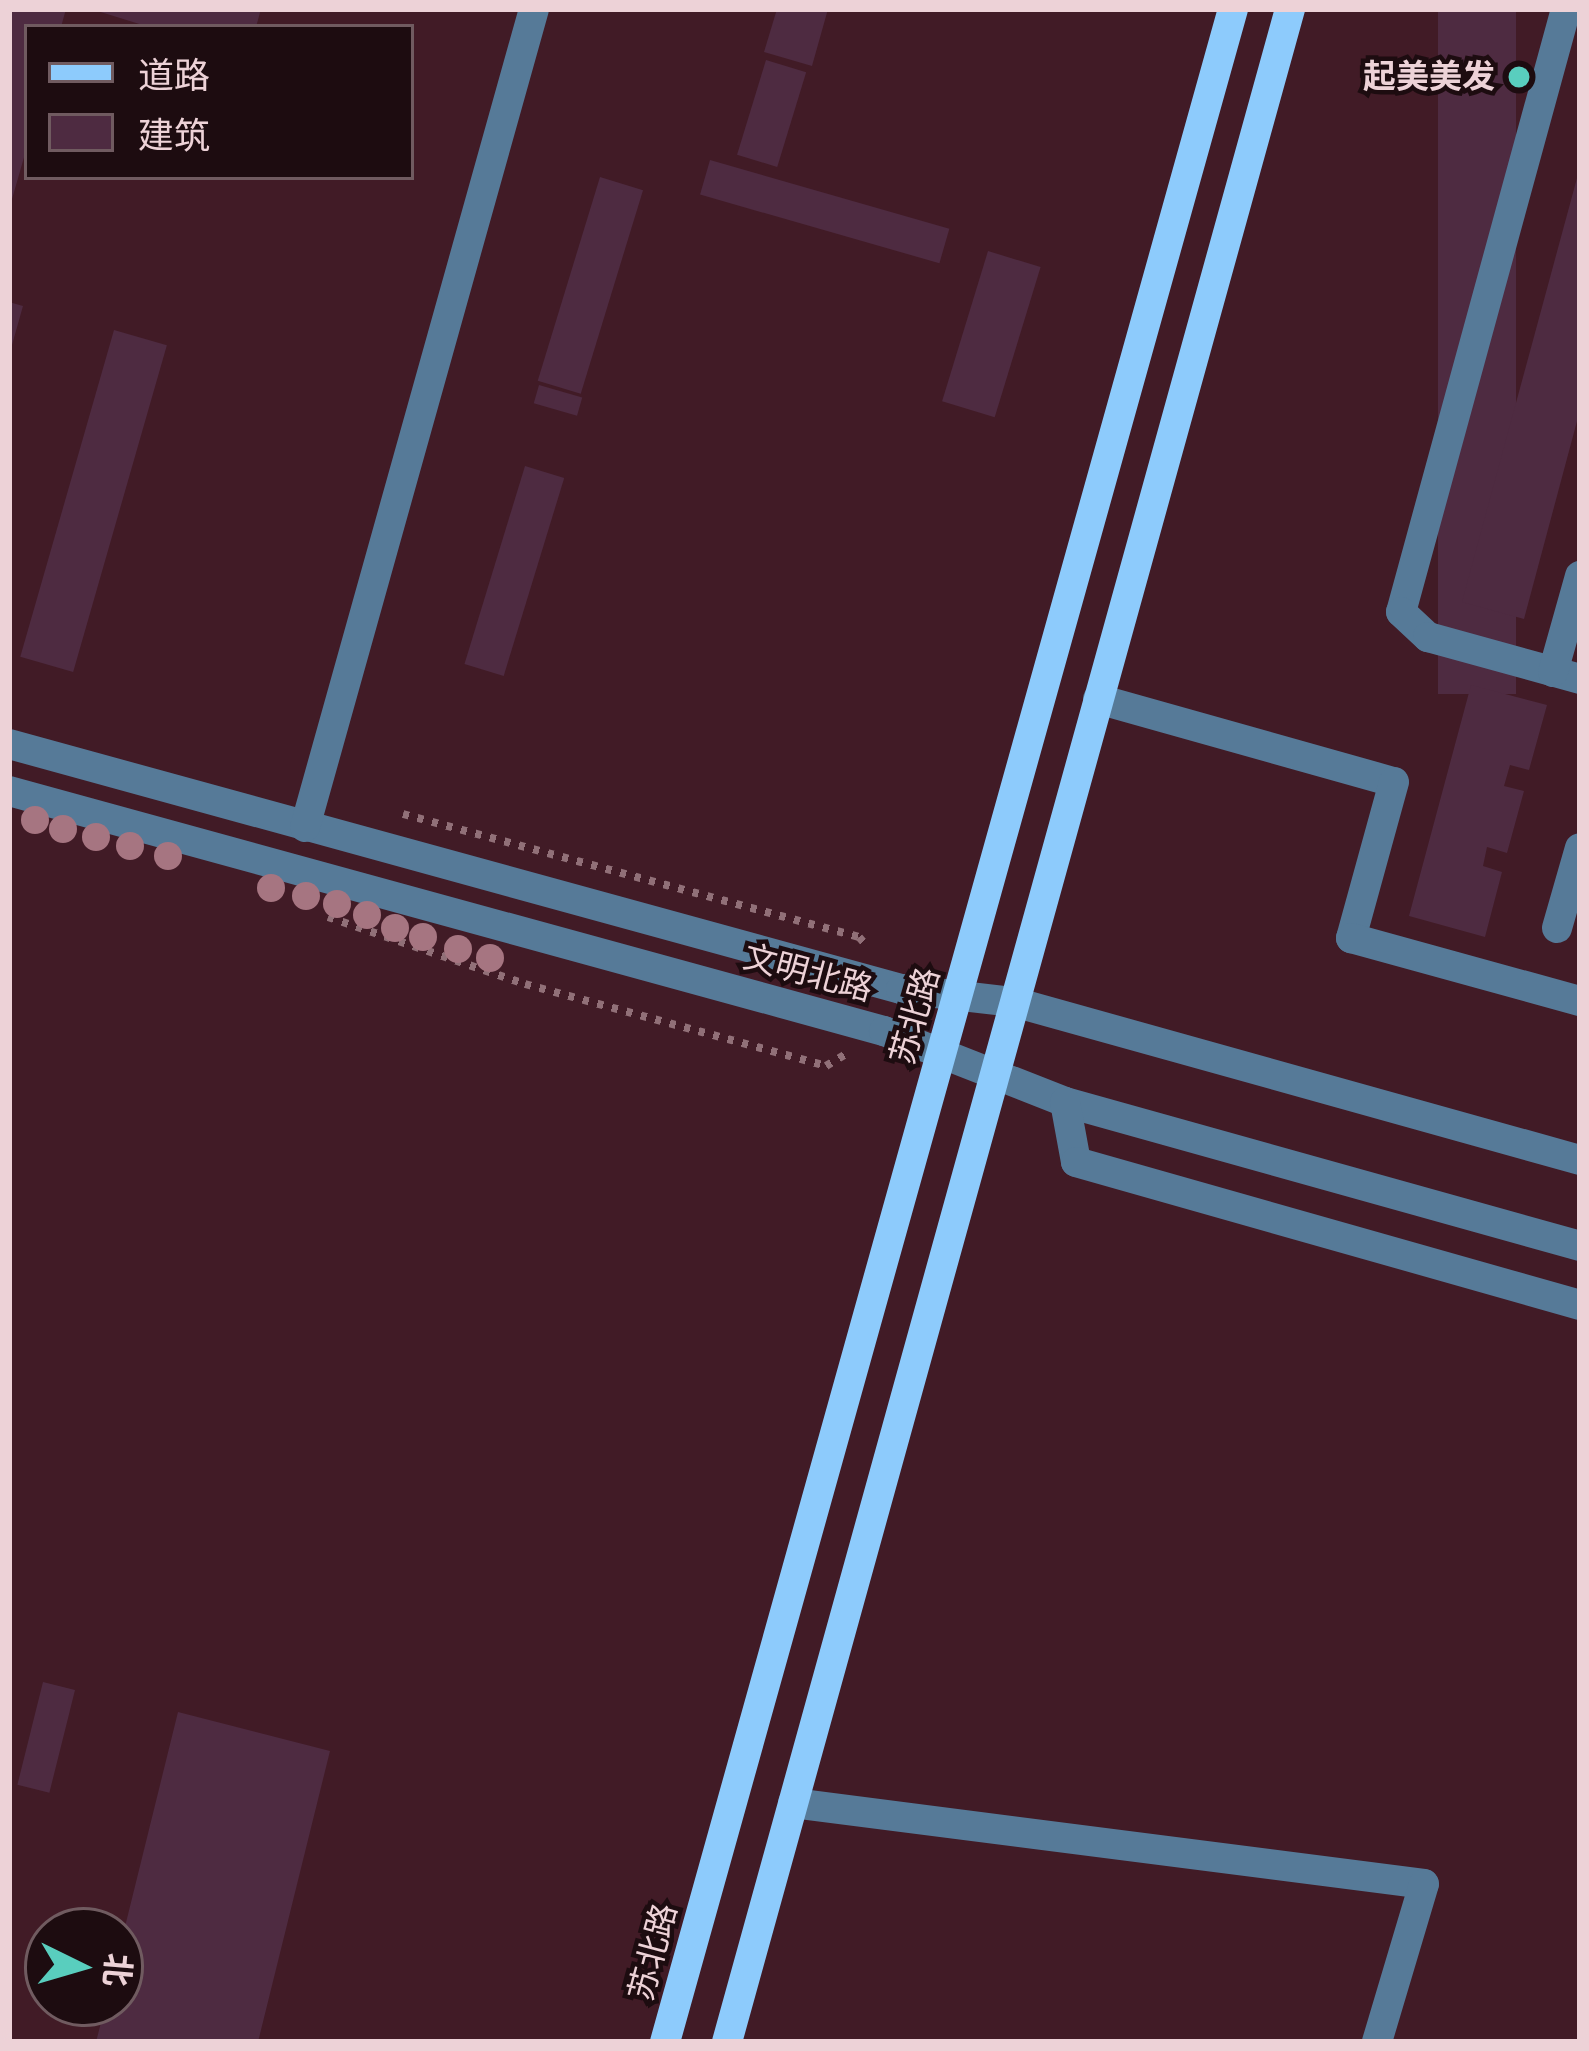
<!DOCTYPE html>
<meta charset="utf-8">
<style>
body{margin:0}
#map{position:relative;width:1589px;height:2051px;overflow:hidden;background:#411b26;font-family:"DejaVu Sans","Noto Sans SC",sans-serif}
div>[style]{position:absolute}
.building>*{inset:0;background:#4e2b41;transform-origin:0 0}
.path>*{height:8px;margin-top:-4px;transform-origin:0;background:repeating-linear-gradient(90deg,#917078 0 6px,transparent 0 15px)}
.minor>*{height:30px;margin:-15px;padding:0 15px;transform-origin:15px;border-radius:15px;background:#567a98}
.major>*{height:30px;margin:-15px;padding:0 15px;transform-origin:15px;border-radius:15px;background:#8dcbfc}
.trees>*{width:28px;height:28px;margin:-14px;border-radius:50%;background:#a67581}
.dots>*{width:33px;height:33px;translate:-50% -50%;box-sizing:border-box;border:6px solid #1d0c10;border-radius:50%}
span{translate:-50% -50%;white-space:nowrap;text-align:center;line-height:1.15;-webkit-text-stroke:9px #1d0c10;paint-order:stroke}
.poi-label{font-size:33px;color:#edd2d7;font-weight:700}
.right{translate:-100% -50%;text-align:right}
.street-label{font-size:33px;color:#edd2d7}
.frame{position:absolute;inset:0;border:12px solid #edd2d7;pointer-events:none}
.legend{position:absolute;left:24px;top:24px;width:390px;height:156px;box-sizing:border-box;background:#1d0c10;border:3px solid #705b60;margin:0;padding:15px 21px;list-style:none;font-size:36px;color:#edd2d7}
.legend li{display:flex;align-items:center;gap:24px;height:60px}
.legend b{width:60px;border:3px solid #705b60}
.north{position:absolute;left:24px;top:1907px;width:120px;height:120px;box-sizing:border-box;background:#1d0c10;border:3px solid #705b60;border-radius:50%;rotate:95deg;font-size:33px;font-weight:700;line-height:48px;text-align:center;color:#edd2d7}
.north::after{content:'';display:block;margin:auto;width:42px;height:54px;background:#59cebe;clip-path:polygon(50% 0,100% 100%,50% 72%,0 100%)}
</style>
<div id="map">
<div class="building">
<div style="clip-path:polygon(9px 9px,66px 9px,61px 27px,27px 27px,27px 147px,10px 206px)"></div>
<div style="clip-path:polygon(91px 9px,261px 9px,256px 27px,149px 27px)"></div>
<div style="clip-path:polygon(777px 9px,828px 9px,812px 66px,764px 52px)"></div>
<div style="left:1438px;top:9px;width:78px;height:685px"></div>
<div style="left:766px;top:60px;width:42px;height:99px;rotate:17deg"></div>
<div style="left:710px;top:160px;width:249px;height:36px;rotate:16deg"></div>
<div style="clip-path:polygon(1580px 167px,1580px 410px,1524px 619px,1462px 602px)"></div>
<div style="left:600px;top:177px;width:45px;height:213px;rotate:17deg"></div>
<div style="left:988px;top:251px;width:55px;height:157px;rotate:17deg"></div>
<div style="clip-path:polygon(9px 302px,23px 306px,10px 352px,9px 352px)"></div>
<div style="left:114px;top:330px;width:55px;height:340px;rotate:16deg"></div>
<div style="left:539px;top:385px;width:45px;height:19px;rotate:16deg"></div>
<div style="left:525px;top:466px;width:41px;height:207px;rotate:17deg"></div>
<div style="clip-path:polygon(1471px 685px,1547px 705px,1529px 770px,1510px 765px,1504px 786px,1524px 791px,1507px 853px,1487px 847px,1483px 866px,1502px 872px,1485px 937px,1409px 916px)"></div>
<div style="left:43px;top:1682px;width:33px;height:106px;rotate:14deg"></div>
<div style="clip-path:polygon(178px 1712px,330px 1751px,258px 2042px,96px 2042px,106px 2003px,120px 2003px,120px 1947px)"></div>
</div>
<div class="path">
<div style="left:403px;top:814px;width:472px;rotate:15.1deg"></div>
<div style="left:859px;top:937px;width:11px;rotate:49deg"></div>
<div style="left:328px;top:917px;width:208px;rotate:18.8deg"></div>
<div style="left:525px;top:984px;width:312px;rotate:15.2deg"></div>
<div style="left:826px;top:1066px;width:23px;rotate:-31deg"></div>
</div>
<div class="minor">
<div style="left:1566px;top:9px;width:625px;rotate:105.3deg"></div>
<div style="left:1401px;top:612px;width:37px;rotate:43deg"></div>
<div style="left:1428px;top:637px;width:158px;rotate:15.4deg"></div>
<div style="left:1553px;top:672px;width:100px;rotate:-74.3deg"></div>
<div style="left:1098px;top:699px;width:307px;rotate:15.7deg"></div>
<div style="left:1394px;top:782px;width:162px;rotate:105.4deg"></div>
<div style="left:1351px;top:938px;width:238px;rotate:15.4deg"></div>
<div style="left:9px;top:744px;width:925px;rotate:15.36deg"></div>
<div style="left:901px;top:989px;width:114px;rotate:6.6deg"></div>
<div style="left:1014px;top:1002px;width:588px;rotate:15.6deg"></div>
<div style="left:9px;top:791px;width:907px;rotate:15.34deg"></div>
<div style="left:884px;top:1031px;width:194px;rotate:21.4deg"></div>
<div style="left:1065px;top:1102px;width:535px;rotate:15.62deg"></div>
<div style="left:305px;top:827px;width:849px;rotate:-74.36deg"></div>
<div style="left:1557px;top:928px;width:83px;rotate:-74deg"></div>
<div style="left:1065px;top:1102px;width:61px;rotate:79.6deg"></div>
<div style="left:1076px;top:1162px;width:524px;rotate:15.84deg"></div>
<div style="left:793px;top:1803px;width:636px;rotate:7.31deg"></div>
<div style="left:1424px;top:1884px;width:165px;rotate:106.6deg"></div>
</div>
<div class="major">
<div style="left:665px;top:2042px;width:2111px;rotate:-74.39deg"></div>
<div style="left:727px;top:2042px;width:2110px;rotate:-74.52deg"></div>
</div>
<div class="trees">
<div style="left:35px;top:820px"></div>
<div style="left:63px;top:829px"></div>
<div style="left:96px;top:837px"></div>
<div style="left:130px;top:846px"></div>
<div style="left:168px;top:856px"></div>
<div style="left:271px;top:888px"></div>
<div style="left:306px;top:896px"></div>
<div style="left:337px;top:904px"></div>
<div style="left:367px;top:915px"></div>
<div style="left:395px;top:928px"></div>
<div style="left:423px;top:937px"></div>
<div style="left:458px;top:949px"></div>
<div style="left:490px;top:958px"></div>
</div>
<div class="dots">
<div style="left:1519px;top:77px;background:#59cebe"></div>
</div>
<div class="poi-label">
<span class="right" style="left:1495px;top:77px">起美美发</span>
</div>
<div class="street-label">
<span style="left:808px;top:973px;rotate:15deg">文明北路</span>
<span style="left:915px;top:1016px;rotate:-74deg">苏北路</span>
<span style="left:653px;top:1952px;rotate:-75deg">苏北路</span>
</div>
<div class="frame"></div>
<ul class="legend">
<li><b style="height:15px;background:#8dcbfc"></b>道路</li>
<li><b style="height:33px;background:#4e2b41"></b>建筑</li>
</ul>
<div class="north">北</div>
</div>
